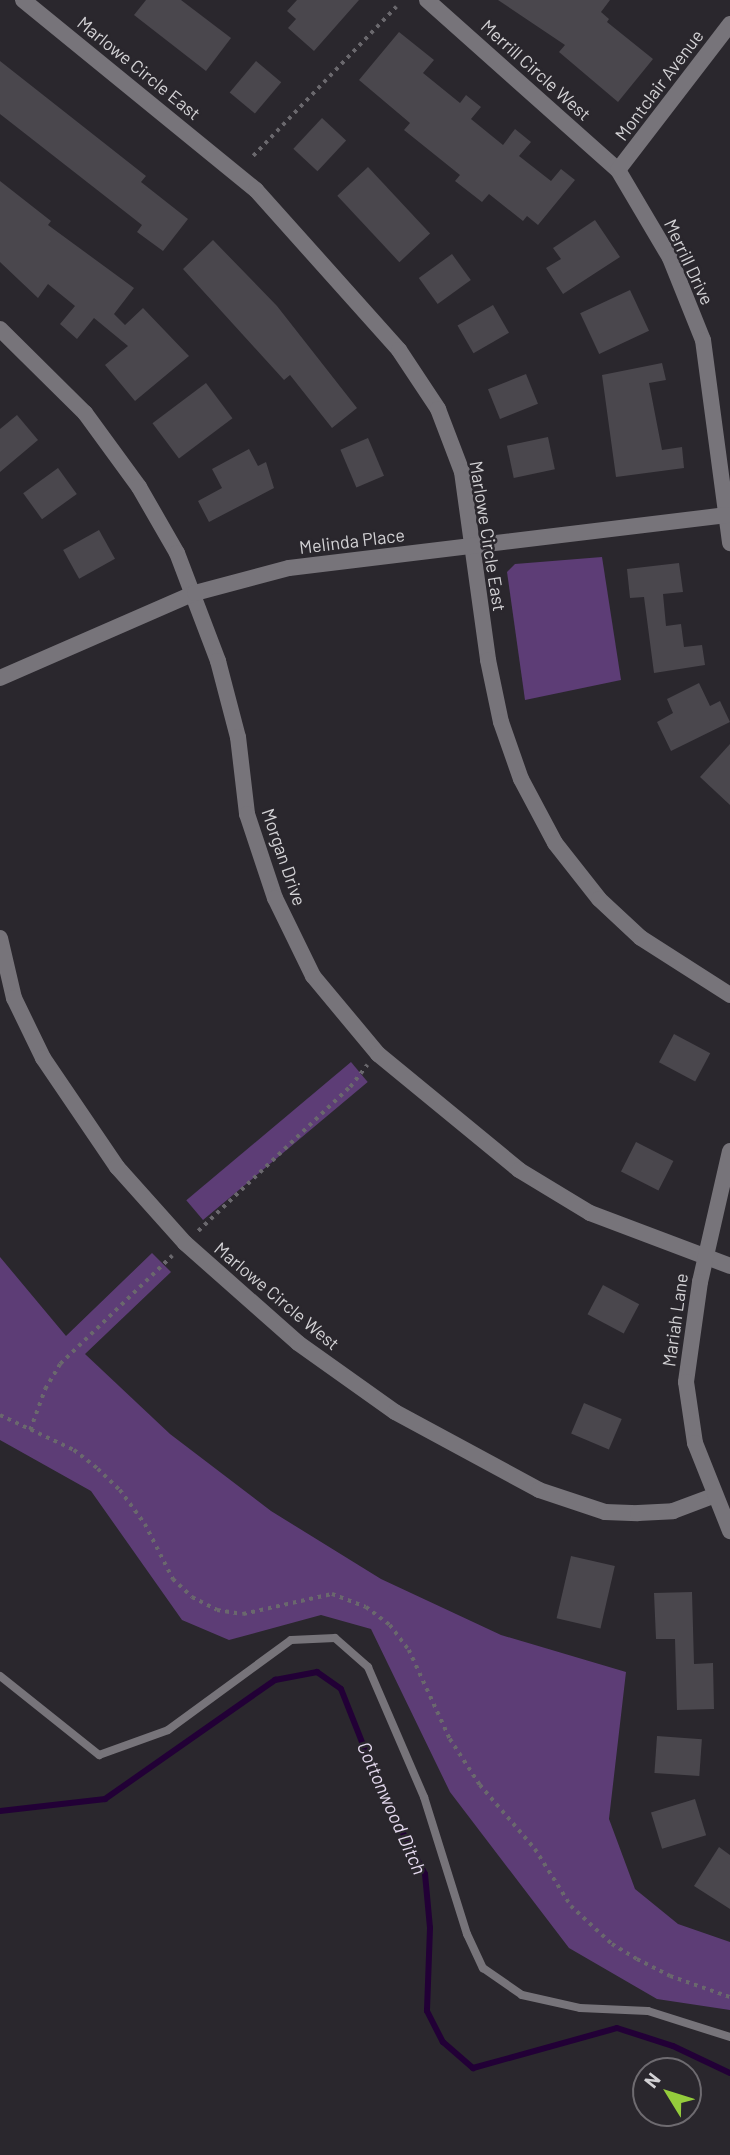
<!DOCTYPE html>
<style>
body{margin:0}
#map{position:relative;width:730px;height:2155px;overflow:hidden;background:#2a272d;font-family:Barlow,sans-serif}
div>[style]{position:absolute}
.green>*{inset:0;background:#5d3d76;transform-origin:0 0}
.stream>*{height:6px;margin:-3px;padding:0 3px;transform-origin:3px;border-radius:3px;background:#220036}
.building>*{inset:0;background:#4a474d;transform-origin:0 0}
.path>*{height:3.5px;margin-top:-1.75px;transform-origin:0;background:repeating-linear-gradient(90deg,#6a686d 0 3.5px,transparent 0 8.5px)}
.lane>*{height:8px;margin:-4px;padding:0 4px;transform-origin:4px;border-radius:4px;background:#77747a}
.street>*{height:16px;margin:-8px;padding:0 8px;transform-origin:8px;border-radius:8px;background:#77747a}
span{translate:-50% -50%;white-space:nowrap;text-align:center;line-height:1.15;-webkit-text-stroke:5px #2a272d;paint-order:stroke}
.street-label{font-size:18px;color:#d3d2d5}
.water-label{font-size:19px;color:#e6dbf0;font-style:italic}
.north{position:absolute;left:632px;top:2057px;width:70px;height:70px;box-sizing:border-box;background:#2a272d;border:2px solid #6e6b70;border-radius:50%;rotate:308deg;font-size:19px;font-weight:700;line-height:28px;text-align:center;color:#d3d2d5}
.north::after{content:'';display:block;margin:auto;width:24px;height:32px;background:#94cc3c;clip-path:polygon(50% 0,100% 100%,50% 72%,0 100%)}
</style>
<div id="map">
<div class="green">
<div style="clip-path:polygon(602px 557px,621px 680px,525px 700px,507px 572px,515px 564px)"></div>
<div style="left:351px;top:1062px;width:26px;height:215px;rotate:50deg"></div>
<div style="clip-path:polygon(152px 1253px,171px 1272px,85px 1354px,170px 1434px,271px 1511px,381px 1579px,501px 1635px,626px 1672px,609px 1819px,635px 1889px,678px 1924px,730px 1942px,730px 2010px,657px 1999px,569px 1948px,450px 1792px,371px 1629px,321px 1615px,229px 1640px,182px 1620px,91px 1491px,0 1440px,0 1257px,66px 1336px)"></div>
</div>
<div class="stream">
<div style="left:0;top:1811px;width:106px;rotate:-6.5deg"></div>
<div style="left:105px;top:1799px;width:208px;rotate:-35deg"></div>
<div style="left:275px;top:1680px;width:43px;rotate:-10.8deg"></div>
<div style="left:317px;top:1672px;width:29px;rotate:35deg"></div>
<div style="left:341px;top:1689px;width:119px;rotate:68.4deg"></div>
<div style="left:385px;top:1800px;width:84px;rotate:61.6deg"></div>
<div style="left:425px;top:1874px;width:54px;rotate:84.7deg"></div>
<div style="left:430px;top:1928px;width:83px;rotate:92.1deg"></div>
<div style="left:427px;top:2011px;width:35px;rotate:63deg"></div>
<div style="left:443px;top:2042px;width:40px;rotate:41deg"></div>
<div style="left:473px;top:2068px;width:149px;rotate:-15.5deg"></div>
<div style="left:617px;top:2028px;width:59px;rotate:17.8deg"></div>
<div style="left:673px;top:2046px;width:63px;rotate:25.3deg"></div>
</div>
<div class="building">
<div style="clip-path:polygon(146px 0,181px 0,231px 38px,206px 71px,134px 15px)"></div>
<div style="clip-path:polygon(297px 0,359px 0,314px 51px,288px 28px,296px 19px,287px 11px)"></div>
<div style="clip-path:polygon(498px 0,610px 0,601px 12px,609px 19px,607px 22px,653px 59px,618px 102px,559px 52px,565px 45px)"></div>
<div style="clip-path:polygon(399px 32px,434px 60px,423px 73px,460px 103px,466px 95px,481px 107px,471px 119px,503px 145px,515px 129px,531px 142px,519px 156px,551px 181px,561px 169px,575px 180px,538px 225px,527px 216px,523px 221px,489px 194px,482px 202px,455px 181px,460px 175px,404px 130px,410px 123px,359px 80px)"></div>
<div style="clip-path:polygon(0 61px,146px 176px,141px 182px,188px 219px,163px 251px,137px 232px,142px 225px,0 114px)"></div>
<div style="left:256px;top:61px;width:33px;height:41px;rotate:40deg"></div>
<div style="left:322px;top:118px;width:33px;height:42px;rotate:43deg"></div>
<div style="left:368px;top:167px;width:91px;height:42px;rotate:47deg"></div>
<div style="clip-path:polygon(0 181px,51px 221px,48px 225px,134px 288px,114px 314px,125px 325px,143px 308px,189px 356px,135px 401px,105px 365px,128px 346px,94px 318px,77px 339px,60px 324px,75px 306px,48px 284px,38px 298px,0 262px)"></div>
<div style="clip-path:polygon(595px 220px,620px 257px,563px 294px,546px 268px,561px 259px,553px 248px)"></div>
<div style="clip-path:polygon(213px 240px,277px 306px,357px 408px,332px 428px,290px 375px,284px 380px,183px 269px)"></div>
<div style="left:452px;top:254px;width:32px;height:41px;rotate:54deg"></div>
<div style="left:630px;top:290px;width:45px;height:55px;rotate:65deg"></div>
<div style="left:493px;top:305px;width:32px;height:41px;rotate:60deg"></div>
<div style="clip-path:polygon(662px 363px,666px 380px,649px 383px,662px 450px,682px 447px,684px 468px,616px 477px,602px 375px)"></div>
<div style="left:526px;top:374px;width:32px;height:41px;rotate:68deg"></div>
<div style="left:206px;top:383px;width:44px;height:67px;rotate:53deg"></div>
<div style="clip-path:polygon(17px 415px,38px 440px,0 472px,0 429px)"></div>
<div style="left:548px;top:437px;width:33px;height:42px;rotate:78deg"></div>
<div style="left:368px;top:438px;width:41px;height:30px;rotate:67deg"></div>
<div style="clip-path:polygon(249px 449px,258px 466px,266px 462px,274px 488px,209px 522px,198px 501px,222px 488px,212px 469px)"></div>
<div style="left:58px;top:468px;width:32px;height:43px;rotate:54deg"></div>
<div style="left:99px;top:530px;width:33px;height:41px;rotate:61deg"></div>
<div style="clip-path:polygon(679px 563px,683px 592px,663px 594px,666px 626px,681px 624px,684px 647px,702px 645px,705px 665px,654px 673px,644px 597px,630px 598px,627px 569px)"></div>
<div style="clip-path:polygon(699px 683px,710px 706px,720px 701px,730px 722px,671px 751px,657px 722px,673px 713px,667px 699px)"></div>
<div style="clip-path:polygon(730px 744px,730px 805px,700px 777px)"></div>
<div style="left:674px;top:1034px;width:41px;height:32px;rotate:28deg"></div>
<div style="left:636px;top:1142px;width:42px;height:33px;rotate:27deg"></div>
<div style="left:603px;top:1285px;width:41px;height:33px;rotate:28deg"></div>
<div style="left:584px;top:1403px;width:41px;height:33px;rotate:23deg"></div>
<div style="left:571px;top:1556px;width:45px;height:64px;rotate:13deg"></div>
<div style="clip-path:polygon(692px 1592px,694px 1664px,713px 1663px,714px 1709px,677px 1710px,675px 1639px,656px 1639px,654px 1593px)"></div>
<div style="left:657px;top:1736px;width:45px;height:37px;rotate:4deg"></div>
<div style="left:695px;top:1799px;width:38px;height:46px;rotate:73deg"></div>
<div style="clip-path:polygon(719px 1847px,730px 1855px,730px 1909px,694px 1886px)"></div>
</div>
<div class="path">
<div style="left:253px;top:156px;width:207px;rotate:-46.2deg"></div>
<div style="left:198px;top:1231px;width:209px;rotate:-43.5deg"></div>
<div style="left:350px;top:1087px;width:28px;rotate:-52deg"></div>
<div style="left:0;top:1415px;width:82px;rotate:25.3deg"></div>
<div style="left:74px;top:1450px;width:31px;rotate:38deg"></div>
<div style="left:98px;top:1469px;width:30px;rotate:44deg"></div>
<div style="left:120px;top:1490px;width:42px;rotate:53.7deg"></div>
<div style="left:145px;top:1524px;width:62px;rotate:63deg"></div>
<div style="left:173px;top:1579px;width:26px;rotate:43deg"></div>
<div style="left:192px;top:1597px;width:28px;rotate:27deg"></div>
<div style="left:217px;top:1610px;width:26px;rotate:9deg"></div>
<div style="left:243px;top:1614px;width:91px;rotate:-12.7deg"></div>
<div style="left:332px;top:1594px;width:36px;rotate:21deg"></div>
<div style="left:366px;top:1607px;width:30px;rotate:37deg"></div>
<div style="left:390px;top:1625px;width:31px;rotate:53deg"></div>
<div style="left:409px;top:1650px;width:98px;rotate:65.3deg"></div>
<div style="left:450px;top:1739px;width:55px;rotate:56.9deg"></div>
<div style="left:480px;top:1785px;width:84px;rotate:49.3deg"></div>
<div style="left:535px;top:1849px;width:67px;rotate:57.7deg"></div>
<div style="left:571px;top:1906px;width:56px;rotate:42.8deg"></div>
<div style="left:612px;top:1944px;width:29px;rotate:31deg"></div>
<div style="left:637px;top:1959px;width:37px;rotate:27deg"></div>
<div style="left:670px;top:1976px;width:64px;rotate:19.3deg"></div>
<div style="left:30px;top:1430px;width:44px;rotate:-69.9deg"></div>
<div style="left:45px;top:1389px;width:29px;rotate:-59deg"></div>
<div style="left:60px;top:1364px;width:156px;rotate:-44deg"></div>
</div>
<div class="lane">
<div style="left:0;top:1676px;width:127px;rotate:38.6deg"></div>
<div style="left:99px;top:1755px;width:73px;rotate:-19.9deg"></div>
<div style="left:168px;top:1730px;width:152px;rotate:-36.2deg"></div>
<div style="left:291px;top:1640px;width:44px;rotate:-2.6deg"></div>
<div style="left:335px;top:1638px;width:44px;rotate:41.3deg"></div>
<div style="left:368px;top:1667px;width:142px;rotate:66.7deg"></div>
<div style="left:424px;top:1797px;width:144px;rotate:72.6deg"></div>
<div style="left:467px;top:1934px;width:38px;rotate:65deg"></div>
<div style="left:483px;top:1968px;width:47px;rotate:34.7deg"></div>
<div style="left:522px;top:1995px;width:59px;rotate:12.6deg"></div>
<div style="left:580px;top:2008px;width:68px;rotate:2.5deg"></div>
<div style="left:648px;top:2011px;width:86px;rotate:17.6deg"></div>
</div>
<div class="street">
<div style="left:23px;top:0;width:301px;rotate:39.2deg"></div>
<div style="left:256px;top:190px;width:215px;rotate:48.2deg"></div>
<div style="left:399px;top:350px;width:71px;rotate:56.5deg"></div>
<div style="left:438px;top:409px;width:67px;rotate:69.1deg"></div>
<div style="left:462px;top:472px;width:190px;rotate:82.1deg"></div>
<div style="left:488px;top:660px;width:63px;rotate:78.2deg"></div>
<div style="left:501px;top:722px;width:60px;rotate:70.7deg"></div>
<div style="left:521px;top:779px;width:72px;rotate:62deg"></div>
<div style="left:555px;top:843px;width:71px;rotate:51.8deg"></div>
<div style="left:599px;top:899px;width:57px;rotate:42.9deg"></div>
<div style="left:641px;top:938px;width:106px;rotate:32.6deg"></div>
<div style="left:427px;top:0;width:256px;rotate:41.7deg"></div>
<div style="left:618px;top:170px;width:102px;rotate:59.4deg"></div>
<div style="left:670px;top:258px;width:88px;rotate:68.1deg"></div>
<div style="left:703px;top:340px;width:205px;rotate:82.4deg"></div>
<div style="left:618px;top:170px;width:184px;rotate:-52.5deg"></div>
<div style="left:0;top:329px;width:120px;rotate:44.7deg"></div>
<div style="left:85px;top:413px;width:92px;rotate:53.9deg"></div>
<div style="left:139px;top:487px;width:76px;rotate:60.1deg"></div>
<div style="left:177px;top:553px;width:116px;rotate:69.2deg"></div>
<div style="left:218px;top:661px;width:79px;rotate:75.3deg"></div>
<div style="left:238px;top:737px;width:78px;rotate:83.3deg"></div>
<div style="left:247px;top:814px;width:89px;rotate:71.6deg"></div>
<div style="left:275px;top:898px;width:87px;rotate:64deg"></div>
<div style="left:313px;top:976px;width:102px;rotate:50.2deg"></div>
<div style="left:378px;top:1054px;width:183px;rotate:39.4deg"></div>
<div style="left:519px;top:1170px;width:83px;rotate:31.2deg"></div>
<div style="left:590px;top:1213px;width:150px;rotate:20.7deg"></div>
<div style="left:0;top:678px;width:213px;rotate:-23.6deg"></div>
<div style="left:195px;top:593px;width:97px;rotate:-14.9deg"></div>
<div style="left:289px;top:568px;width:441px;rotate:-6.9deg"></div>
<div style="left:0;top:938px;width:62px;rotate:76.9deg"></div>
<div style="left:14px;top:998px;width:67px;rotate:64.2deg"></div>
<div style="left:43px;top:1058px;width:132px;rotate:55.8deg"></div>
<div style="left:117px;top:1167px;width:102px;rotate:48.2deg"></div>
<div style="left:185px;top:1243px;width:151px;rotate:41.5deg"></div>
<div style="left:298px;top:1343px;width:119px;rotate:35.4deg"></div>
<div style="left:395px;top:1412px;width:164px;rotate:28.4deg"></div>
<div style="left:539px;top:1490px;width:70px;rotate:18.4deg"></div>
<div style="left:605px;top:1512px;width:33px;rotate:2deg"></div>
<div style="left:638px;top:1513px;width:35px;rotate:-3deg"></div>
<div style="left:673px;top:1511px;width:43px;rotate:-20.6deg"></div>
<div style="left:730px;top:1151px;width:134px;rotate:102.9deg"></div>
<div style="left:700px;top:1282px;width:101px;rotate:98deg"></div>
<div style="left:686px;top:1382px;width:62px;rotate:81.6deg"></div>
<div style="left:695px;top:1443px;width:95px;rotate:68.3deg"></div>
</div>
<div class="street-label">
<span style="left:139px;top:68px;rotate:39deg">Marlowe Circle East</span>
<span style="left:536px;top:70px;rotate:42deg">Merrill Circle West</span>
<span style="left:659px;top:85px;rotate:-53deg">Montclair Avenue</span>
<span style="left:689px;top:262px;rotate:65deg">Merrill Drive</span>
<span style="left:488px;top:536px;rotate:81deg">Marlowe Circle East</span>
<span style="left:352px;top:541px;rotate:-7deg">Melinda Place</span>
<span style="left:284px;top:857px;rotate:71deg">Morgan Drive</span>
<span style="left:277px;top:1296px;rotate:40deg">Marlowe Circle West</span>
<span style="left:675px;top:1320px;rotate:-82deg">Mariah Lane</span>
</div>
<div class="water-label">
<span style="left:392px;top:1808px;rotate:66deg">Cottonwood Ditch</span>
</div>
<div class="north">N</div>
</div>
